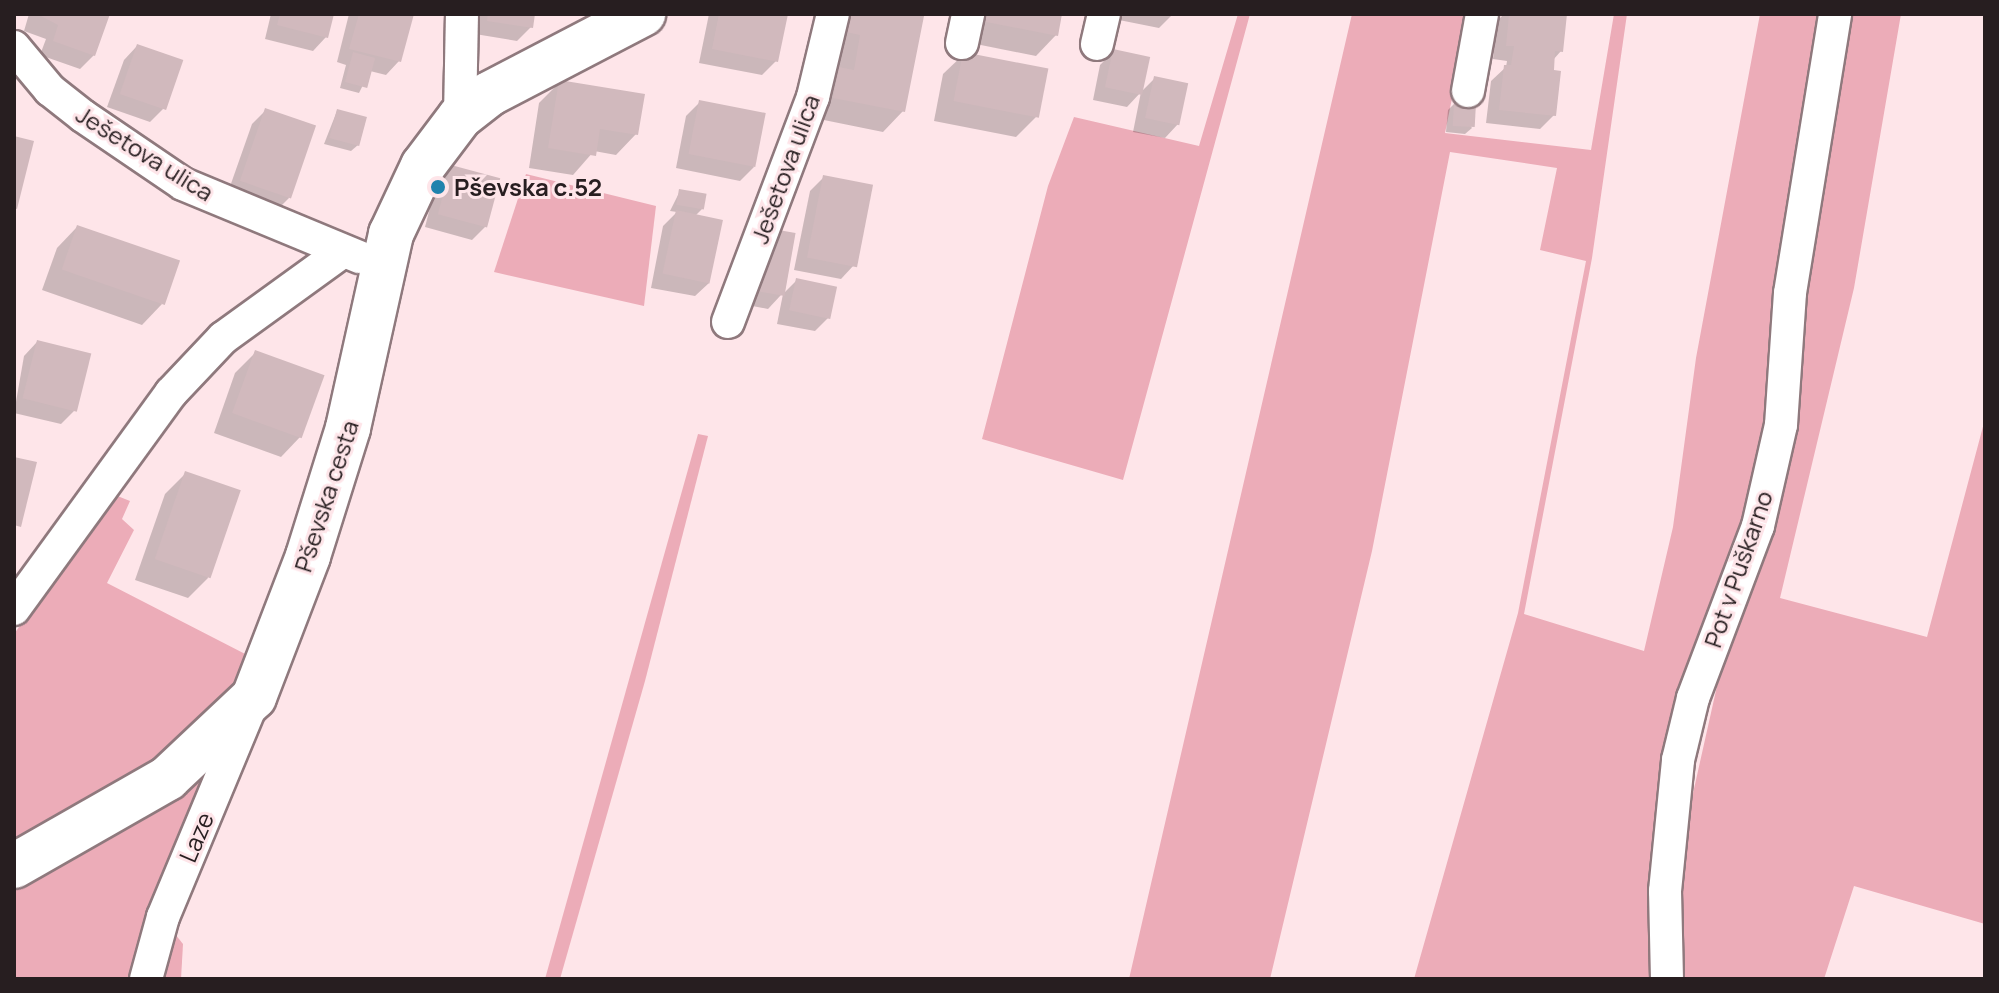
<!DOCTYPE html>
<meta charset="utf-8">
<style>
body{margin:0}
#map{position:relative;width:1999px;height:993px;overflow:hidden;background:#fee5e9;font-family:Manrope,sans-serif}
div>[style]{position:absolute}
.green>*{inset:0;background:#ecacb8}
.shadow>*{inset:0;background:#0003}
.building>*{inset:0;background:#d1b9bd;transform-origin:0 0}
.roads{filter:drop-shadow(2px 0 #8f797d) drop-shadow(-2px 0 #8f797d) drop-shadow(0 2px #8f797d) drop-shadow(0 -2px #8f797d)}
.street>*{height:32px;margin:-16px;padding:0 16px;transform-origin:16px;border-radius:16px;background:#fff}
.secondary>*{height:44px;margin:-22px;padding:0 22px;transform-origin:22px;border-radius:22px;background:#fff}
.dots>*{width:22px;height:22px;translate:-50% -50%;box-sizing:border-box;border:4px solid #fee5e9;border-radius:50%}
span{translate:-50% -50%;white-space:nowrap;text-align:center;line-height:1.15;-webkit-text-stroke:6px #fee5e9;paint-order:stroke}
.street-label{font-size:24px;color:#271e20}
.poi-label{font-size:24px;color:#271e20;font-weight:700}
.left{translate:0 -50%;text-align:left}
.frame{position:absolute;inset:0;border:16px solid #271e20;pointer-events:none}
</style>
<div id="map">
<div class="green">
<div style="clip-path:polygon(1238px 14px,1250px 14px,1123px 480px,982px 439px,1048px 186px,1074px 117px,1199px 146px)"></div>
<div style="clip-path:polygon(1352px 14px,1469px 14px,1445px 133px,1591px 150px,1614px 14px,1627px 14px,1592px 258px,1524px 614px,1644px 651px,1673px 527px,1696px 358px,1760px 14px,1820px 14px,1763px 473px,1712px 611px,1655px 979px,1414px 979px,1518px 613px,1586px 261px,1540px 250px,1557px 168px,1450px 152px,1372px 551px,1270px 979px,1129px 979px)"></div>
<div style="clip-path:polygon(1850px 14px,1901px 14px,1854px 288px,1780px 598px,1927px 637px,1985px 419px,1985px 924px,1854px 886px,1824px 979px,1681px 979px,1683px 838px,1717px 686px,1773px 528px,1789px 465px,1817px 204px)"></div>
<div style="clip-path:polygon(526px 174px,656px 206px,644px 306px,494px 272px)"></div>
<div style="clip-path:polygon(698px 434px,708px 436px,645px 681px,560px 979px,545px 979px)"></div>
<div style="clip-path:polygon(115px 495px,130px 501px,122px 519px,134px 530px,107px 583px,251px 657px,249px 673px,137px 944px,130px 979px,14px 979px,14px 634px)"></div>
<div style="clip-path:polygon(175px 934px,183px 944px,181px 979px,159px 979px)"></div>
</div>
<div class="shadow">
<div style="clip-path:polygon(29px 14px,108px 14px,94px 55px,80px 69px,40px 55px,46px 39px,24px 31px)"></div>
<div style="clip-path:polygon(271px 14px,332px 14px,326px 37px,313px 51px,265px 39px)"></div>
<div style="clip-path:polygon(349px 14px,412px 14px,399px 61px,386px 75px,370px 71px,359px 93px,340px 88px,346px 65px,337px 62px)"></div>
<div style="clip-path:polygon(478px 14px,533px 14px,531px 27px,517px 41px,475px 34px)"></div>
<div style="clip-path:polygon(709px 14px,786px 14px,776px 61px,762px 75px,699px 63px)"></div>
<div style="clip-path:polygon(842px 14px,922px 17px,903px 111px,883px 132px,814px 118px,820px 90px,838px 71px,841px 55px,826px 52px)"></div>
<div style="clip-path:polygon(962px 14px,1060px 14px,1056px 35px,1036px 56px,956px 40px)"></div>
<div style="clip-path:polygon(1109px 14px,1173px 14px,1159px 28px,1109px 18px)"></div>
<div style="clip-path:polygon(1504px 14px,1565px 14px,1561px 51px,1553px 60px,1554px 115px,1540px 129px,1486px 123px,1491px 81px,1506px 67px,1507px 61px,1493px 59px,1497px 21px)"></div>
<div style="clip-path:polygon(137px 46px,163px 109px,150px 122px,107px 107px,124px 60px)"></div>
<div style="clip-path:polygon(1114px 51px,1140px 93px,1155px 78px,1178px 124px,1165px 138px,1133px 132px,1141px 92px,1127px 107px,1093px 100px,1100px 65px)"></div>
<div style="clip-path:polygon(964px 54px,1036px 117px,1016px 137px,934px 121px,943px 74px)"></div>
<div style="clip-path:polygon(560px 82px,636px 134px,616px 155px,594px 151px,573px 175px,529px 168px,539px 103px)"></div>
<div style="clip-path:polygon(700px 102px,754px 167px,740px 181px,676px 168px,686px 116px)"></div>
<div style="clip-path:polygon(1454px 104px,1472px 128px,1465px 134px,1446px 132px,1448px 110px)"></div>
<div style="clip-path:polygon(266px 110px,289px 198px,275px 212px,227px 195px,252px 124px)"></div>
<div style="clip-path:polygon(337px 111px,358px 145px,351px 151px,324px 144px)"></div>
<div style="clip-path:polygon(451px 167px,486px 226px,472px 240px,425px 227px,437px 181px)"></div>
<div style="clip-path:polygon(824px 177px,854px 265px,841px 279px,794px 270px,810px 191px)"></div>
<div style="clip-path:polygon(680px 191px,702px 209px,695px 216px,709px 283px,695px 296px,651px 288px,663px 226px,677px 212px,670px 211px)"></div>
<div style="clip-path:polygon(77px 227px,162px 304px,142px 325px,42px 290px,57px 248px)"></div>
<div style="clip-path:polygon(754px 244px,781px 295px,768px 309px,742px 304px)"></div>
<div style="clip-path:polygon(797px 280px,828px 318px,815px 331px,777px 324px,783px 294px)"></div>
<div style="clip-path:polygon(37px 342px,75px 410px,61px 424px,14px 413px,24px 356px)"></div>
<div style="clip-path:polygon(255px 353px,301px 436px,281px 457px,214px 433px,235px 373px)"></div>
<div style="clip-path:polygon(186px 473px,208px 578px,188px 598px,135px 580px,165px 494px)"></div>
</div>
<div class="building">
<div style="clip-path:polygon(37px 14px,110px 14px,95px 56px,53px 41px,58px 25px)"></div>
<div style="clip-path:polygon(280px 14px,334px 14px,328px 38px,277px 25px)"></div>
<div style="clip-path:polygon(359px 14px,414px 14px,401px 62px,349px 49px)"></div>
<div style="clip-path:polygon(488px 14px,535px 14px,533px 28px,487px 21px)"></div>
<div style="clip-path:polygon(719px 14px,788px 14px,778px 62px,712px 49px)"></div>
<div style="clip-path:polygon(849px 14px,924px 16px,905px 112px,833px 98px,839px 67px,854px 70px,860px 35px,846px 32px)"></div>
<div style="clip-path:polygon(977px 14px,1062px 14px,1058px 36px,976px 20px)"></div>
<div style="clip-path:polygon(1509px 14px,1567px 14px,1563px 52px,1555px 51px,1554px 70px,1561px 71px,1556px 116px,1499px 110px,1504px 65px,1511px 65px,1514px 46px,1506px 46px)"></div>
<div style="left:137px;top:44px;width:49px;height:53px;rotate:19deg"></div>
<div style="left:1113px;top:49px;width:38px;height:39px;rotate:12deg"></div>
<div style="left:353px;top:52px;width:23px;height:31px;rotate:15deg"></div>
<div style="left:963px;top:52px;width:87px;height:50px;rotate:11deg"></div>
<div style="left:1154px;top:76px;width:35px;height:43px;rotate:12deg"></div>
<div style="clip-path:polygon(559px 80px,645px 94px,638px 135px,600px 129px,596px 156px,548px 148px)"></div>
<div style="left:699px;top:100px;width:68px;height:55px;rotate:11deg"></div>
<div style="left:1454px;top:102px;width:22px;height:24px;rotate:3deg"></div>
<div style="left:265px;top:108px;width:54px;height:77px;rotate:19deg"></div>
<div style="left:337px;top:109px;width:31px;height:30px;rotate:15deg"></div>
<div style="clip-path:polygon(14px 136px,34px 141px,17px 209px,14px 208px)"></div>
<div style="left:451px;top:165px;width:51px;height:51px;rotate:15deg"></div>
<div style="left:823px;top:175px;width:51px;height:84px;rotate:11deg"></div>
<div style="left:679px;top:189px;width:28px;height:16px;rotate:10deg"></div>
<div style="left:676px;top:210px;width:48px;height:65px;rotate:12deg"></div>
<div style="left:77px;top:225px;width:109px;height:47px;rotate:19deg"></div>
<div style="left:767px;top:228px;width:29px;height:64px;rotate:10deg"></div>
<div style="left:796px;top:278px;width:42px;height:33px;rotate:12deg"></div>
<div style="left:37px;top:340px;width:56px;height:60px;rotate:14deg"></div>
<div style="left:255px;top:350px;width:74px;height:67px;rotate:20deg"></div>
<div style="clip-path:polygon(14px 457px,37px 462px,21px 527px,14px 525px)"></div>
<div style="left:185px;top:471px;width:59px;height:93px;rotate:19deg"></div>
</div>
<div class="roads">
<div class="street">
<div style="left:962px;top:43px;width:30px;rotate:-78deg"></div>
<div style="left:1097px;top:44px;width:31px;rotate:-77deg"></div>
<div style="left:14px;top:47px;width:56px;rotate:50.1deg"></div>
<div style="left:50px;top:90px;width:42px;rotate:38.2deg"></div>
<div style="left:83px;top:116px;width:121px;rotate:34.2deg"></div>
<div style="left:183px;top:184px;width:191px;rotate:22.5deg"></div>
<div style="left:1468px;top:91px;width:78px;rotate:-79.7deg"></div>
<div style="left:460px;top:117px;width:103px;rotate:-88.9deg"></div>
<div style="left:728px;top:322px;width:241px;rotate:-69.3deg"></div>
<div style="left:813px;top:97px;width:85px;rotate:-76.5deg"></div>
<div style="left:14px;top:609px;width:267px;rotate:-54deg"></div>
<div style="left:171px;top:393px;width:76px;rotate:-46.6deg"></div>
<div style="left:223px;top:338px;width:148px;rotate:-35.9deg"></div>
<div style="left:146px;top:979px;width:64px;rotate:-74.7deg"></div>
<div style="left:163px;top:917px;width:226px;rotate:-67.4deg"></div>
<div style="left:1667px;top:979px;width:88px;rotate:-91.3deg"></div>
<div style="left:1665px;top:891px;width:132px;rotate:-84.3deg"></div>
<div style="left:1678px;top:760px;width:64px;rotate:-76.4deg"></div>
<div style="left:1693px;top:698px;width:184px;rotate:-69.3deg"></div>
<div style="left:1758px;top:526px;width:104px;rotate:-77.2deg"></div>
<div style="left:1781px;top:425px;width:132px;rotate:-86.1deg"></div>
<div style="left:1790px;top:293px;width:283px;rotate:-80.8deg"></div>
</div>
<div class="secondary">
<div style="left:14px;top:866px;width:177px;rotate:-29.7deg"></div>
<div style="left:168px;top:778px;width:118px;rotate:-43.3deg"></div>
<div style="left:254px;top:697px;width:151px;rotate:-69deg"></div>
<div style="left:308px;top:556px;width:134px;rotate:-72.6deg"></div>
<div style="left:348px;top:428px;width:199px;rotate:-77.5deg"></div>
<div style="left:391px;top:234px;width:75px;rotate:-64.8deg"></div>
<div style="left:423px;top:166px;width:61px;rotate:-52.9deg"></div>
<div style="left:460px;top:117px;width:37px;rotate:-38deg"></div>
<div style="left:489px;top:94px;width:174px;rotate:-27.5deg"></div>
</div>
</div>
<div class="dots">
<div style="left:438px;top:187px;background:#2083ad"></div>
</div>
<div class="street-label">
<span style="left:145px;top:153px;rotate:32deg">Ješetova ulica</span>
<span style="left:785px;top:169px;rotate:-70deg">Ješetova ulica</span>
<span style="left:326px;top:496px;rotate:-72deg">Pševska cesta</span>
<span style="left:1738px;top:569px;rotate:-71deg">Pot v Puškarno</span>
<span style="left:196px;top:837px;rotate:-67deg">Laze</span>
</div>
<div class="poi-label">
<span class="left" style="left:454px;top:187px">Pševska c.52</span>
</div>
<div class="frame"></div>
</div>
